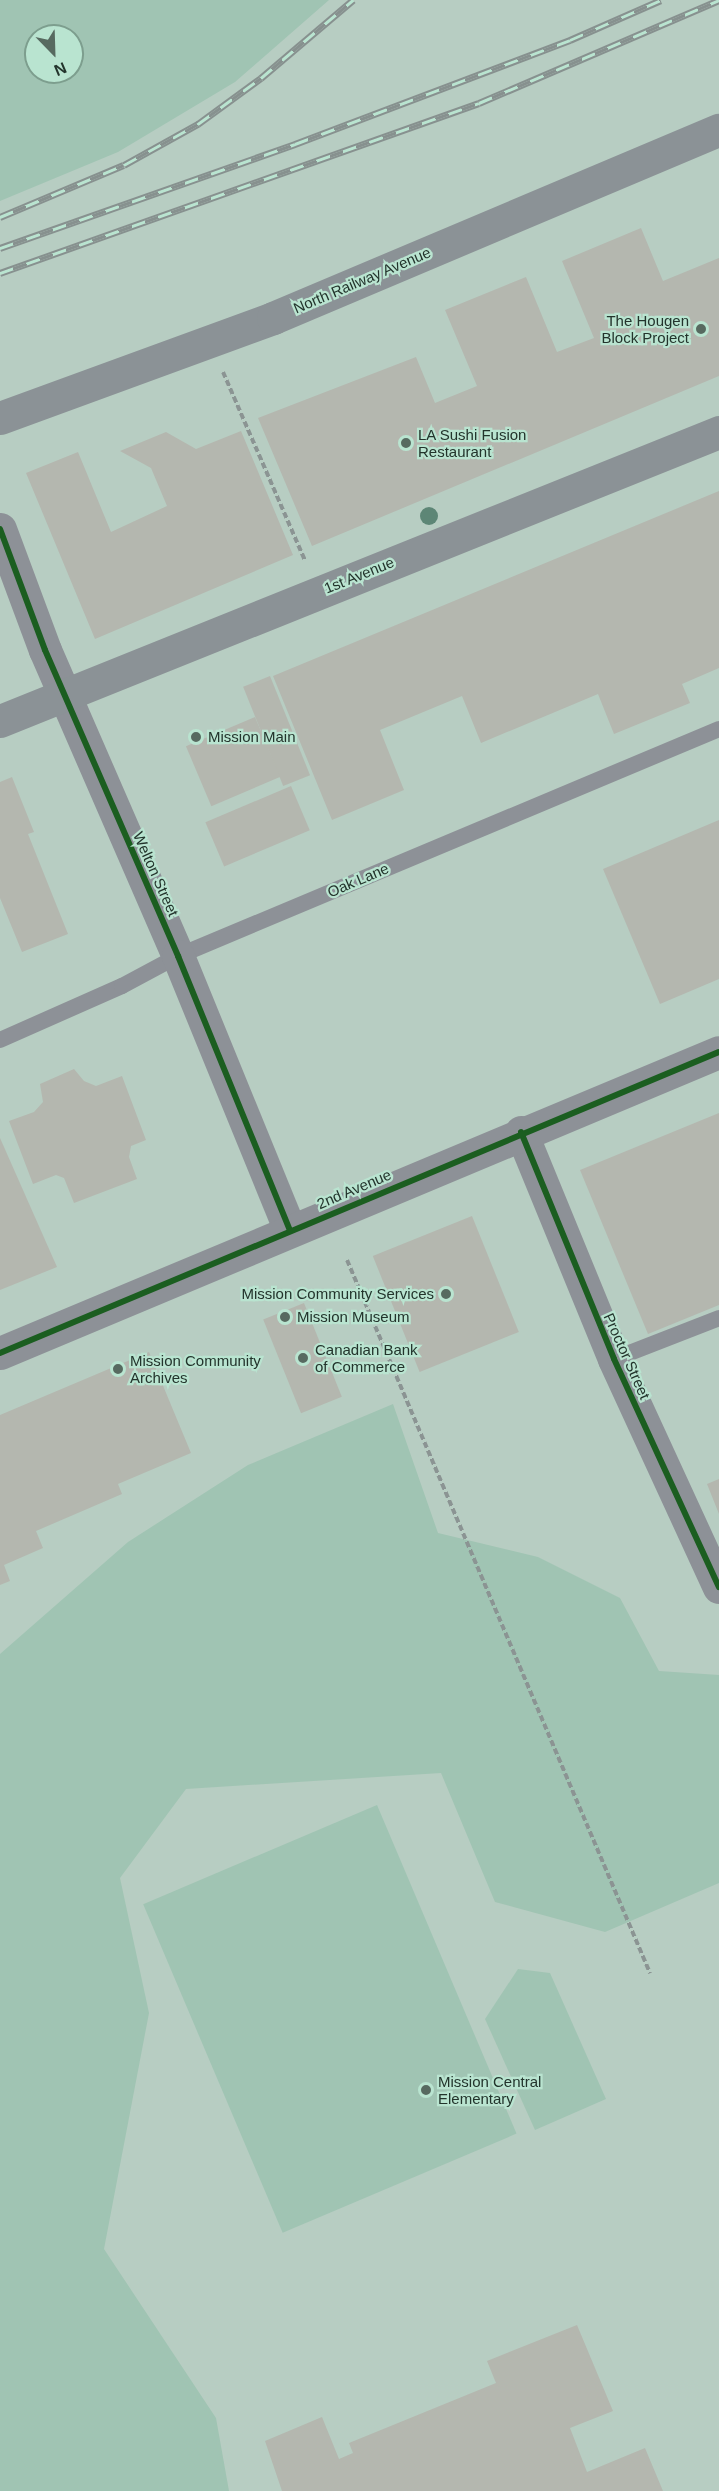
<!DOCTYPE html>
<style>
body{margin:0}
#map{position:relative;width:719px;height:2491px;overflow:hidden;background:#b7cdc2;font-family:Helvetica,sans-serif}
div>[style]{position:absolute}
.green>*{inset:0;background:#a0c4b3;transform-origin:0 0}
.building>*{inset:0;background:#b4b7af;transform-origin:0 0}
.path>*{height:4px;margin-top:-2px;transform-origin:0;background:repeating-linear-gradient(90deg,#8b9493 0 6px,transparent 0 9px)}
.service>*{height:16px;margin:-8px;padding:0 8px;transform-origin:8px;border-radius:8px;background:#8d9197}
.minor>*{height:33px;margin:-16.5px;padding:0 16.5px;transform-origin:16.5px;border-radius:16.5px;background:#8d9197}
.primary>*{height:33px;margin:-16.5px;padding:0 16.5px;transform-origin:16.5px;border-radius:16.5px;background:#8b9296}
.rail>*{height:7px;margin-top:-3.5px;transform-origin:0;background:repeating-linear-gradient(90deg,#b9e4d0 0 14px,#87918f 0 28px);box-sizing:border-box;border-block:2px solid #87918f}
.cycleway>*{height:6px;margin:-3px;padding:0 3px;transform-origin:3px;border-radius:3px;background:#1b5e20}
.trees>*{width:18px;height:18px;margin:-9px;border-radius:50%;background:#5d8676}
.dots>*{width:16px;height:16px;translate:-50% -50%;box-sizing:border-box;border:3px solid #b9e4d0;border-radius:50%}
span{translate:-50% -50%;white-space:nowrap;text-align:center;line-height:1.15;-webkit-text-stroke:4.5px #b9e4d0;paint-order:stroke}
.street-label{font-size:15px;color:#23342c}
.poi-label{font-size:15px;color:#23342c}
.right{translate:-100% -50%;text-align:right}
.left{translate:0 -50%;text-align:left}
.north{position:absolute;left:24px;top:24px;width:60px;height:60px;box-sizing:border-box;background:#b9e4d0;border:2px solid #7d9e8e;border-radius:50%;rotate:157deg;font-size:16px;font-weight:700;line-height:24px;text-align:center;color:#23342c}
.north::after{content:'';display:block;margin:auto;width:21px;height:27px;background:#576a60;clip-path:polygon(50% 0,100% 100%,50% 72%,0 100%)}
</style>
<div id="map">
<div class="green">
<div style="clip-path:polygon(evenodd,0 0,329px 0,235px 82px,118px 152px,0 201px,0 0,36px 36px,72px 36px,72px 72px,36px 72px,36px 36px)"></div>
<div style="clip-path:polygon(393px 1404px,438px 1533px,538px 1557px,620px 1598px,659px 1671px,719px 1675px,719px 1883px,605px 1932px,495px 1902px,441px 1773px,186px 1789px,120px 1878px,149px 2013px,104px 2249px,216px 2418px,229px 2491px,0 2491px,0 1654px,128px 1542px,248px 1465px)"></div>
<div style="left:377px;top:1805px;width:357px;height:254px;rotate:67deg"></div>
<div style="clip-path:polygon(518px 1969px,550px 1973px,606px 2099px,535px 2130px,485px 2019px)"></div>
</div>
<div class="building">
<div style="clip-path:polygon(641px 228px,663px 281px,719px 258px,719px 376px,312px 546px,258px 418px,416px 357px,435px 403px,477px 386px,445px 310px,526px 277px,557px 352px,594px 338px,562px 261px)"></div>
<div style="clip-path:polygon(241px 431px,293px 555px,95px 639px,26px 473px,78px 452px,111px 532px,167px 506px,151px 468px,120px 451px,166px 432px,196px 449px)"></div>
<div style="clip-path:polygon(719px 491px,719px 668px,682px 684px,690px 703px,614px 734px,598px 694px,481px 743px,462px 696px,380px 730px,404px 790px,332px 820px,273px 676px)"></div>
<div style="left:270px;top:676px;width:107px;height:29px;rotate:68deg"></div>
<div style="left:255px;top:717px;width:65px;height:75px;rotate:67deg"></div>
<div style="clip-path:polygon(12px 777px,34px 832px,28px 834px,68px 934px,22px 952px,0 898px,0 782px)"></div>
<div style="left:291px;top:786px;width:48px;height:93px;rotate:67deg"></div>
<div style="clip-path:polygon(719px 820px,719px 979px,660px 1004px,603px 869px)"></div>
<div style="clip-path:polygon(74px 1069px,84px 1081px,96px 1086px,122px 1076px,146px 1140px,131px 1146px,129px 1157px,137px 1179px,74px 1203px,64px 1178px,56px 1175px,33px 1184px,9px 1121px,34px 1112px,43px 1102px,40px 1084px)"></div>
<div style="clip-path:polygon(719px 1113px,719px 1305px,648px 1334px,580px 1170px)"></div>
<div style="clip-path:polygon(0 1138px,57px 1267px,0 1290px)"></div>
<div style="left:472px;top:1216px;width:125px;height:107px;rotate:68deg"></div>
<div style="left:304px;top:1303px;width:101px;height:44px;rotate:68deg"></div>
<div style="clip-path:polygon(149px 1352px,191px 1453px,118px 1484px,122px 1494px,36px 1531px,43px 1548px,4px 1565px,10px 1581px,0 1585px,0 1415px)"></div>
<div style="clip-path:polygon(719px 1479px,719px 1514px,707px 1484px)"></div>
<div style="clip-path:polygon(577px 2325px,613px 2411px,570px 2428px,587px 2472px,645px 2448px,663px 2491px,282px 2491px,265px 2441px,322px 2417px,339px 2459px,353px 2453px,349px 2443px,496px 2383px,487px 2361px)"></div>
</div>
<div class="path">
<div style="left:223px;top:372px;width:206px;rotate:66.5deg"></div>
<div style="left:347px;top:1260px;width:775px;rotate:66.98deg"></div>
</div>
<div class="service">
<div style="left:0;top:1040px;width:133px;rotate:-23.9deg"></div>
<div style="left:122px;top:986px;width:64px;rotate:-28.2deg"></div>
<div style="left:178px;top:956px;width:587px;rotate:-22.76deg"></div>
<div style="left:614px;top:1359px;width:113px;rotate:-21.3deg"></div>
</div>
<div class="minor">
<div style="left:0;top:529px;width:129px;rotate:69.6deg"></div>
<div style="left:45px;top:650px;width:334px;rotate:66.5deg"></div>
<div style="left:178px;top:956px;width:296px;rotate:67.8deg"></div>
<div style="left:521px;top:1132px;width:245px;rotate:67.7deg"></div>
<div style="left:614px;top:1359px;width:251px;rotate:65.3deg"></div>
<div style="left:0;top:1353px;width:779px;rotate:-22.72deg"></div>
</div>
<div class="primary">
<div style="left:0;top:418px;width:291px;rotate:-20.1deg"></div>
<div style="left:273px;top:318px;width:484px;rotate:-22.9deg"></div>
<div style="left:0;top:721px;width:775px;rotate:-21.9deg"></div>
</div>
<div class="rail">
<div style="left:0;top:217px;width:134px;rotate:-22.8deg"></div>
<div style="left:124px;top:165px;width:85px;rotate:-29deg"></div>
<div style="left:198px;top:124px;width:78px;rotate:-36.1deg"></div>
<div style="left:261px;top:78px;width:121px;rotate:-40.3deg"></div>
<div style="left:0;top:248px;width:313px;rotate:-19.4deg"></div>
<div style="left:295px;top:144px;width:294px;rotate:-20.7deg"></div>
<div style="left:570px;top:40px;width:99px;rotate:-23.7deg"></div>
<div style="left:0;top:273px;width:508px;rotate:-19.54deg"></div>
<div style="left:479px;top:103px;width:261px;rotate:-23.2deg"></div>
</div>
<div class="cycleway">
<div style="left:0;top:529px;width:129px;rotate:69.6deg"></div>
<div style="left:45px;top:650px;width:334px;rotate:66.5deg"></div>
<div style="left:178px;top:956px;width:296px;rotate:67.8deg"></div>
<div style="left:521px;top:1132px;width:245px;rotate:67.7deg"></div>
<div style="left:614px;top:1359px;width:251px;rotate:65.3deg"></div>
<div style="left:0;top:1353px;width:779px;rotate:-22.72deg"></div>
</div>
<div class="trees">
<div style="left:429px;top:516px"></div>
</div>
<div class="dots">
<div style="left:701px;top:329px;background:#576a60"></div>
<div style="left:406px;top:443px;background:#576a60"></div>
<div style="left:196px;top:737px;background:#576a60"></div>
<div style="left:446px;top:1294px;background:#576a60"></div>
<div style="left:285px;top:1317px;background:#576a60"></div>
<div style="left:303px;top:1358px;background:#576a60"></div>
<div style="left:118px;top:1369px;background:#576a60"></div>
<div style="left:426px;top:2090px;background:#576a60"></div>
</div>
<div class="street-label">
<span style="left:362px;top:280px;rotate:-23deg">North Railway Avenue</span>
<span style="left:359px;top:575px;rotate:-22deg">1st Avenue</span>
<span style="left:156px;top:874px;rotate:66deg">Welton Street</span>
<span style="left:358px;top:880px;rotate:-23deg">Oak Lane</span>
<span style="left:354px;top:1189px;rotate:-23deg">2nd Avenue</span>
<span style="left:627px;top:1356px;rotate:66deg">Proctor Street</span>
</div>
<div class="poi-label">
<span class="right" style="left:689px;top:329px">The Hougen<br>Block Project</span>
<span class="left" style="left:418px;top:443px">LA Sushi Fusion<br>Restaurant</span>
<span class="left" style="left:208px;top:737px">Mission Main</span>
<span class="right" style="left:434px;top:1294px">Mission Community Services</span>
<span class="left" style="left:297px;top:1317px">Mission Museum</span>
<span class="left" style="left:315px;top:1358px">Canadian Bank<br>of Commerce</span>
<span class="left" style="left:130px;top:1369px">Mission Community<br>Archives</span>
<span class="left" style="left:438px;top:2090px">Mission Central<br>Elementary</span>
</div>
<div class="north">N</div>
</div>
